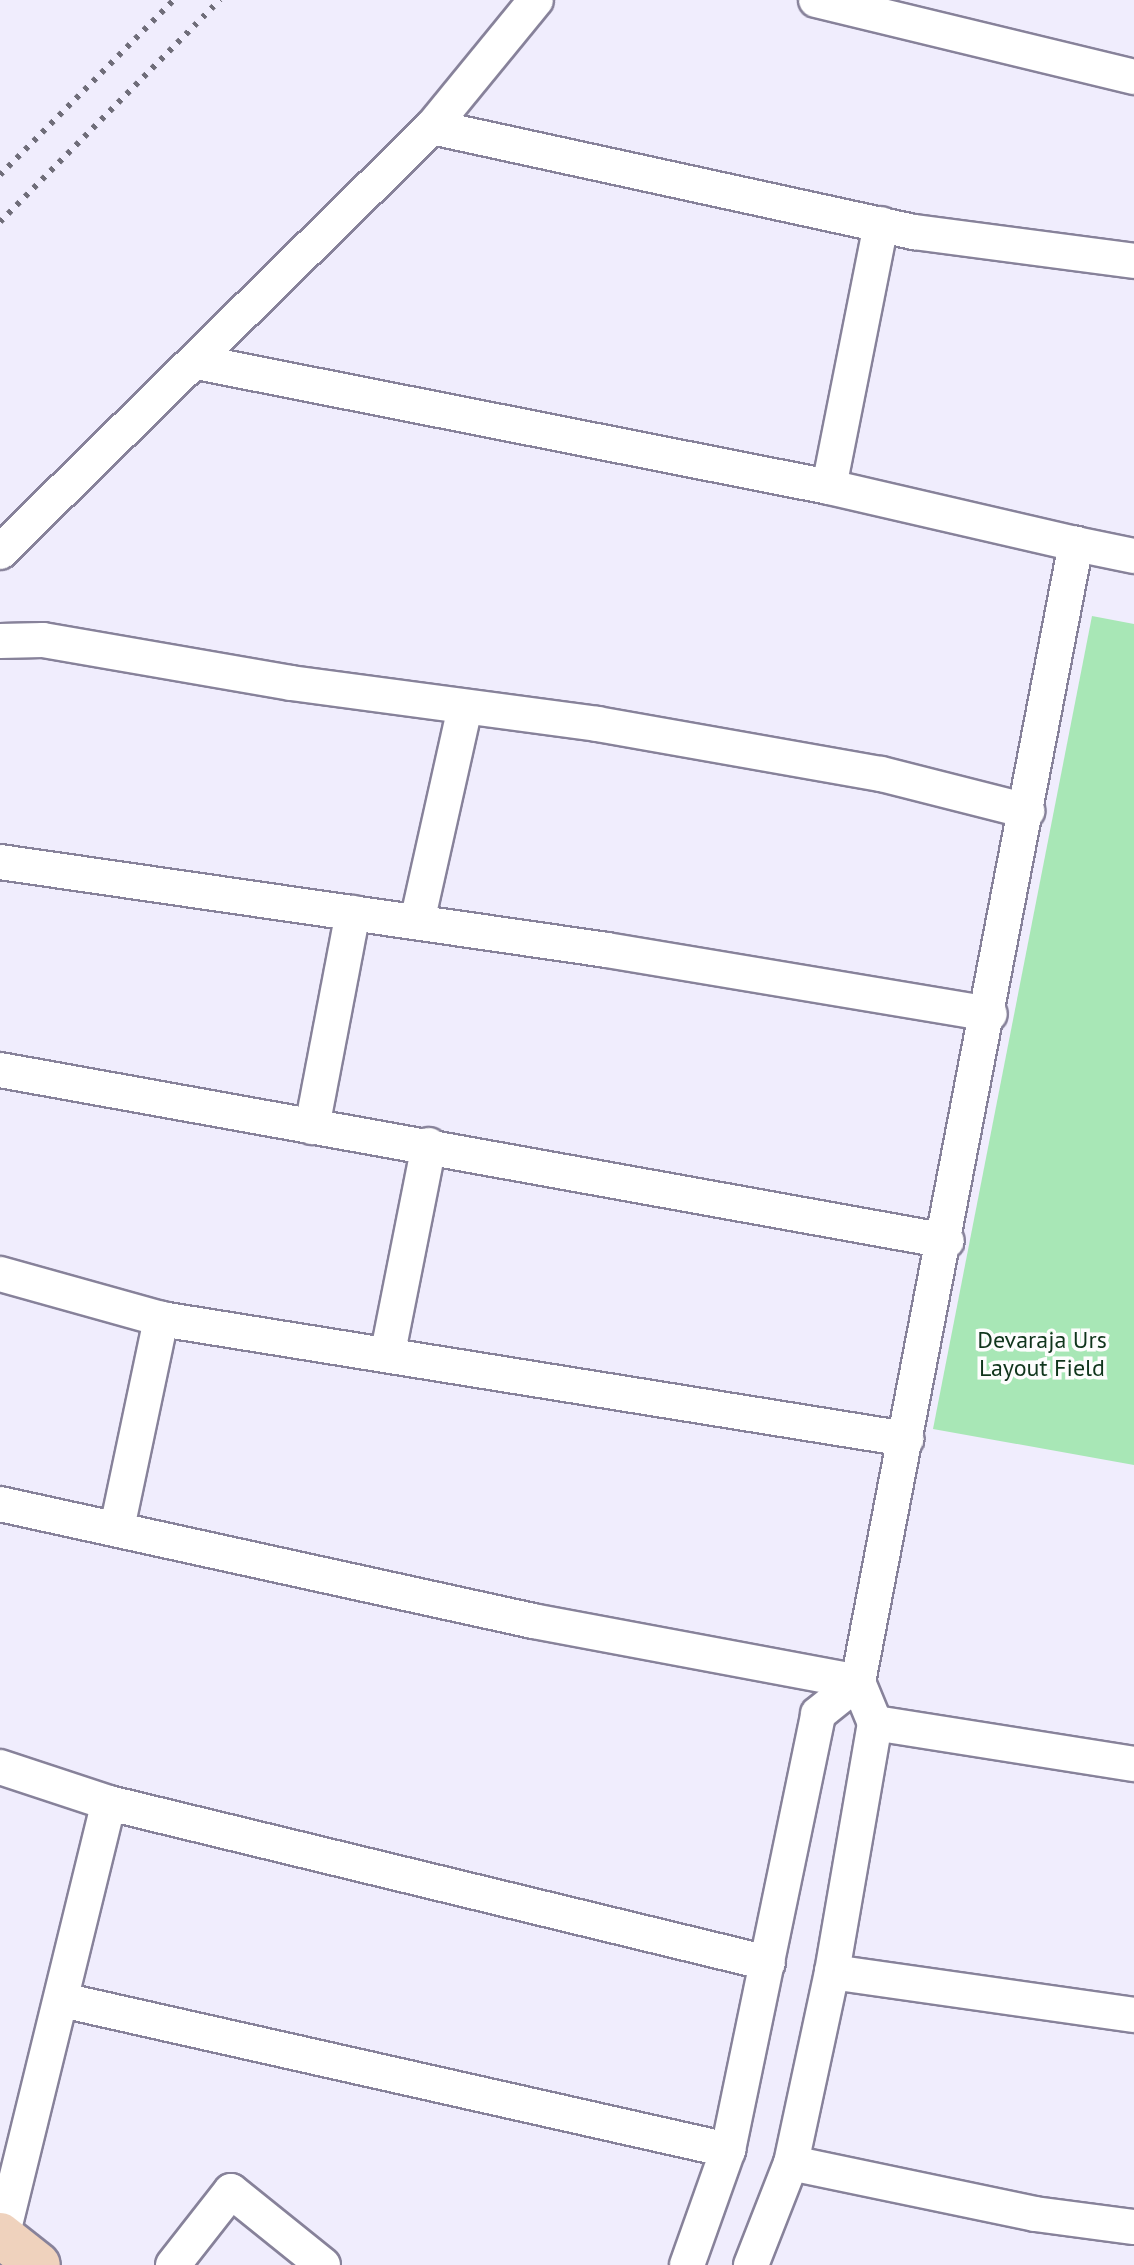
<!DOCTYPE html>
<style>
body{margin:0}
#map{position:relative;width:1134px;height:2265px;overflow:hidden;background:#f0edfd;font-family:"PT Sans",sans-serif}
div>[style]{position:absolute}
.green>*{inset:0;background:#a8e7b6}
.roads{filter:drop-shadow(2px 0 #87829a) drop-shadow(-2px 0 #87829a) drop-shadow(0 2px #87829a) drop-shadow(0 -2px #87829a)}
.street>*{height:34px;margin:-17px;padding:0 17px;transform-origin:17px;border-radius:17px;background:#fff}
.secondary>*{height:44px;margin:-22px;padding:0 22px;transform-origin:22px;border-radius:22px;background:#efd2bd}
.rail>*{height:6px;margin-top:-3px;transform-origin:0;background:repeating-linear-gradient(90deg,#6f6d79 0 4px,transparent 0 12px)}
span{translate:-50% -50%;white-space:nowrap;text-align:center;line-height:1.15;-webkit-text-stroke:7px #fdfdfd;paint-order:stroke}
.park-label{font-size:24px;color:#10351c}
</style>
<div id="map">
<div class="green">
<div style="clip-path:polygon(1092px 616px,1134px 624px,1134px 1465px,933px 1429px)"></div>
</div>
<div class="roads">
<div class="street">
<div style="left:816px;top:0;width:327px;rotate:13.6deg"></div>
<div style="left:432px;top:127px;width:494px;rotate:12.3deg"></div>
<div style="left:915px;top:232px;width:221px;rotate:7.5deg"></div>
<div style="left:197px;top:362px;width:644px;rotate:11.19deg"></div>
<div style="left:829px;top:487px;width:253px;rotate:13deg"></div>
<div style="left:829px;top:487px;width:268px;rotate:-78.8deg"></div>
<div style="left:0;top:552px;width:606px;rotate:-44.53deg"></div>
<div style="left:432px;top:127px;width:164px;rotate:-50.7deg"></div>
<div style="left:0;top:641px;width:43px;rotate:-1.3deg"></div>
<div style="left:43px;top:640px;width:252px;rotate:9.8deg"></div>
<div style="left:291px;top:683px;width:309px;rotate:7.6deg"></div>
<div style="left:597px;top:724px;width:288px;rotate:10deg"></div>
<div style="left:881px;top:774px;width:151px;rotate:14.2deg"></div>
<div style="left:0;top:862px;width:613px;rotate:8.25deg"></div>
<div style="left:607px;top:950px;width:388px;rotate:9.5deg"></div>
<div style="left:417px;top:922px;width:220px;rotate:-77.4deg"></div>
<div style="left:0;top:1070px;width:962px;rotate:10.24deg"></div>
<div style="left:312px;top:1127px;width:218px;rotate:-79.2deg"></div>
<div style="left:0;top:1274px;width:167px;rotate:15.6deg"></div>
<div style="left:161px;top:1319px;width:755px;rotate:9.15deg"></div>
<div style="left:388px;top:1352px;width:211px;rotate:-78.8deg"></div>
<div style="left:0;top:1504px;width:546px;rotate:12.38deg"></div>
<div style="left:533px;top:1621px;width:331px;rotate:10.6deg"></div>
<div style="left:858px;top:1682px;width:44px;rotate:67.5deg"></div>
<div style="left:875px;top:1723px;width:253px;rotate:99.8deg"></div>
<div style="left:832px;top:1972px;width:195px;rotate:102.1deg"></div>
<div style="left:791px;top:2163px;width:110px;rotate:111.4deg"></div>
<div style="left:117px;top:1528px;width:214px;rotate:-78.1deg"></div>
<div style="left:875px;top:1723px;width:262px;rotate:9deg"></div>
<div style="left:0;top:1767px;width:115px;rotate:18.3deg"></div>
<div style="left:832px;top:1972px;width:305px;rotate:8.1deg"></div>
<div style="left:62px;top:2000px;width:683px;rotate:12.69deg"></div>
<div style="left:791px;top:2163px;width:249px;rotate:11.8deg"></div>
<div style="left:1035px;top:2214px;width:100px;rotate:7.5deg"></div>
<div style="left:2px;top:2237px;width:447px;rotate:-76.2deg"></div>
<div style="left:109px;top:1803px;width:678px;rotate:13.65deg"></div>
<div style="left:173px;top:2265px;width:94px;rotate:-51.9deg"></div>
<div style="left:231px;top:2191px;width:118px;rotate:38.8deg"></div>
<div style="left:687px;top:2265px;width:122px;rotate:-70.4deg"></div>
<div style="left:728px;top:2150px;width:445px;rotate:-78.3deg"></div>
<div style="left:818px;top:1714px;width:51px;rotate:-38.7deg"></div>
<div style="left:858px;top:1682px;width:1159px;rotate:-79.16deg"></div>
<div style="left:1076px;top:544px;width:59px;rotate:11.7deg"></div>
</div>
<div class="secondary">
<div style="left:0;top:2235px;width:48px;rotate:38.3deg"></div>
</div>
</div>
<div class="rail">
<div style="left:0;top:175px;width:247px;rotate:-45.2deg"></div>
<div style="left:0;top:222px;width:313px;rotate:-45.3deg"></div>
</div>
<div class="park-label">
<span style="left:1042px;top:1354px">Devaraja Urs<br>Layout Field</span>
</div>
</div>
